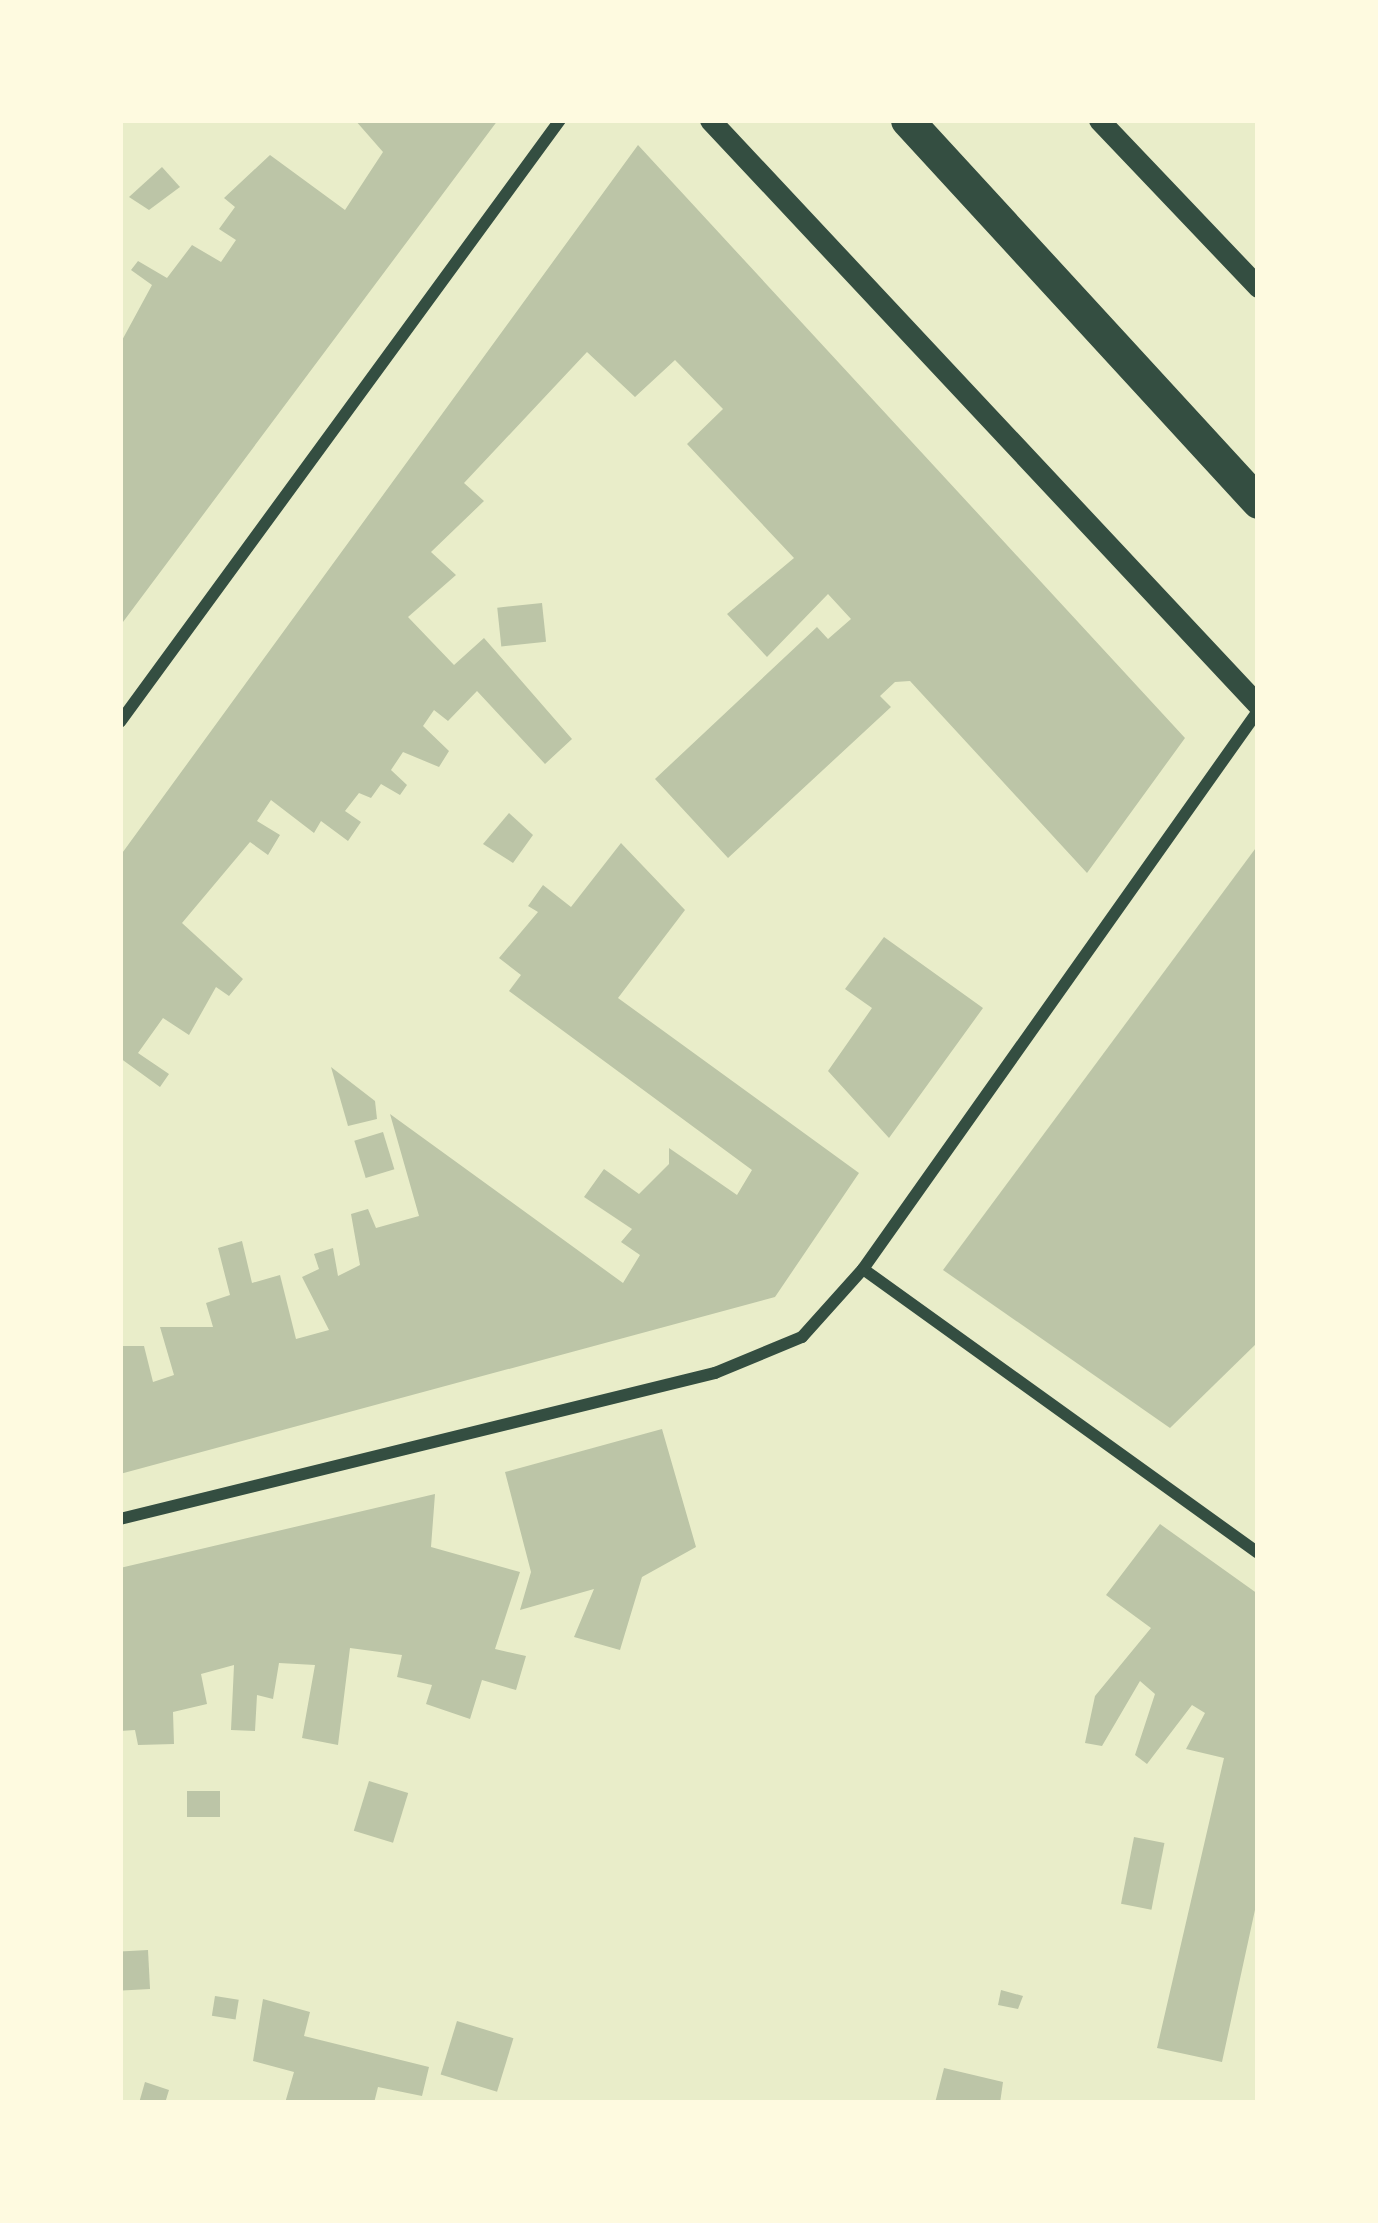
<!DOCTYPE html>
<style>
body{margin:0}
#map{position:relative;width:1378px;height:2223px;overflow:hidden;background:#e9edc9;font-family:"Fira Sans Condensed",sans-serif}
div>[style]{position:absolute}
.building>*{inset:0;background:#bcc5a7;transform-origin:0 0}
.minor>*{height:12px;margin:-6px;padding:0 6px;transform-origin:6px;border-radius:6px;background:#344e41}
.tertiary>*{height:21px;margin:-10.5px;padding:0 10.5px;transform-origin:10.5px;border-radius:10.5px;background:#344e41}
.trunk>*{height:33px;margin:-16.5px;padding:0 16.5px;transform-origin:16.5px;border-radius:16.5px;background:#344e41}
span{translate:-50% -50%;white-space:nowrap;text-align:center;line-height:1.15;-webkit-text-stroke:9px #fefae0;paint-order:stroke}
.frame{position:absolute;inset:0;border:123px solid #fefae0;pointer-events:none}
</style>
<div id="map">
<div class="building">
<div style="clip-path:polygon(355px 120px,498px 120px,120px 626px,120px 344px,152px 285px,131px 270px,138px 261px,167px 278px,192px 245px,221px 262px,236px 240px,219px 229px,235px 207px,224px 198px,270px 155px,345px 210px,383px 152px)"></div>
<div style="clip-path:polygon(638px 145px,1185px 738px,1087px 873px,910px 681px,895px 682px,880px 696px,891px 707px,728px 858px,655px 779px,817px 627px,828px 639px,851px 619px,828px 594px,767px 657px,727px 614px,794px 558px,687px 444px,723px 409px,675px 360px,635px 397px,587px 352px,464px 483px,484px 501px,431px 552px,456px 575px,408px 617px,454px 665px,484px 638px,572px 739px,545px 764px,477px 691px,448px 721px,434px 710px,423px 726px,449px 751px,439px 767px,403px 752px,391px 770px,407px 785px,400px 795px,381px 784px,371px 798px,359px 793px,345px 811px,361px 822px,348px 841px,321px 821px,314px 833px,271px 800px,257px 821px,280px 835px,268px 855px,250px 842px,182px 923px,243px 979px,229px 996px,216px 987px,189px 1035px,163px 1018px,138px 1053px,169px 1074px,160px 1087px,120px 1058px,120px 856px)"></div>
<div style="clip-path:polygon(162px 167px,180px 187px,149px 210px,129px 197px)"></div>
<div style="left:542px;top:603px;width:39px;height:45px;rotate:84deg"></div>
<div style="clip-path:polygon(509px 813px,533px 835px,513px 863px,483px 844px)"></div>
<div style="clip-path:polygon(621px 843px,685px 910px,618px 998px,859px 1173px,775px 1297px,120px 1474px,120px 1346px,144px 1346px,153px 1382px,174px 1375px,160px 1327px,213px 1327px,206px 1303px,230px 1295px,218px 1248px,242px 1241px,252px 1283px,280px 1275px,296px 1339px,329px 1330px,302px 1277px,319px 1269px,314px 1254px,333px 1248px,338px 1276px,360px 1265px,351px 1214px,368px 1209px,376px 1228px,419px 1216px,390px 1114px,623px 1283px,640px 1255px,621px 1242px,632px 1229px,584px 1197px,604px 1169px,639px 1194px,669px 1164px,669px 1148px,737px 1195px,752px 1170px,509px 991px,521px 975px,499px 958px,538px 912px,528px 906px,543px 885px,571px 907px)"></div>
<div style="clip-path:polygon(1258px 845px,1258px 1342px,1170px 1428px,943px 1270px)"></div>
<div style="clip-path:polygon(884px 937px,983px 1008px,889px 1138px,828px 1071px,872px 1008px,845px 989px)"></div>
<div style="clip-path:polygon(331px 1067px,375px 1101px,377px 1119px,348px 1126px)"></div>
<div style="left:383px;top:1132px;width:39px;height:30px;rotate:73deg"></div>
<div style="clip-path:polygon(662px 1429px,696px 1547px,642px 1577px,620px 1650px,574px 1637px,594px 1589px,520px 1610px,531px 1572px,505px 1472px)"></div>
<div style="clip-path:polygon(435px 1494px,431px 1547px,520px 1572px,495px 1649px,526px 1656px,516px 1690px,482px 1680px,470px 1719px,426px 1704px,432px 1685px,397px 1677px,402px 1655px,350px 1648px,338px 1745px,302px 1738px,315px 1665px,279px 1663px,273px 1699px,257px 1695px,255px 1731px,231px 1730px,234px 1665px,201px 1674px,207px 1704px,173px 1712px,174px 1744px,138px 1745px,135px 1730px,120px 1731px,120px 1568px)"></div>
<div style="clip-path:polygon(1160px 1524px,1258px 1594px,1258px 1896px,1222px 2062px,1157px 2048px,1224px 1758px,1186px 1749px,1205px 1713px,1192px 1705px,1147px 1764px,1135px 1755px,1155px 1694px,1140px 1681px,1102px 1746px,1085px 1743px,1095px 1696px,1151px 1628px,1106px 1595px)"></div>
<div style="left:369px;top:1781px;width:41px;height:52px;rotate:17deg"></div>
<div style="left:187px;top:1791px;width:33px;height:26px"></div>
<div style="left:1134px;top:1837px;width:31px;height:68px;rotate:11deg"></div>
<div style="left:148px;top:1950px;width:39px;height:28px;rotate:87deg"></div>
<div style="clip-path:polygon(1001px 1990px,1023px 1996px,1018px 2009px,998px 2005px)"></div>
<div style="left:215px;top:1996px;width:24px;height:20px;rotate:9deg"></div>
<div style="clip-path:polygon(263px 1999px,310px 2012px,304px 2036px,429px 2067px,422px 2096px,378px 2087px,374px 2103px,285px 2103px,294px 2072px,253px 2061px)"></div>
<div style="left:457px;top:2021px;width:59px;height:56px;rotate:17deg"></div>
<div style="clip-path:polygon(944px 2068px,1003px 2082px,1000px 2103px,935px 2103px)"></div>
<div style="clip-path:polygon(145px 2082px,169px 2090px,165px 2103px,139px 2103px)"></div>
</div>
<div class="minor">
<div style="left:120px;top:722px;width:746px;rotate:-53.84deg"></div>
<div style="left:863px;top:1269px;width:486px;rotate:35.7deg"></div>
<div style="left:120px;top:1519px;width:613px;rotate:-13.79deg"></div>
<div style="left:715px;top:1373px;width:94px;rotate:-22.5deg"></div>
<div style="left:802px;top:1337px;width:91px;rotate:-48.1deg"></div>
<div style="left:863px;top:1269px;width:684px;rotate:-54.71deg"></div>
</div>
<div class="tertiary">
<div style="left:710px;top:120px;width:802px;rotate:46.87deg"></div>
<div style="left:1099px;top:120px;width:231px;rotate:46.4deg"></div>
</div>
<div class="trunk">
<div style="left:907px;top:120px;width:519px;rotate:47.42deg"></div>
</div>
<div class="frame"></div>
</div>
